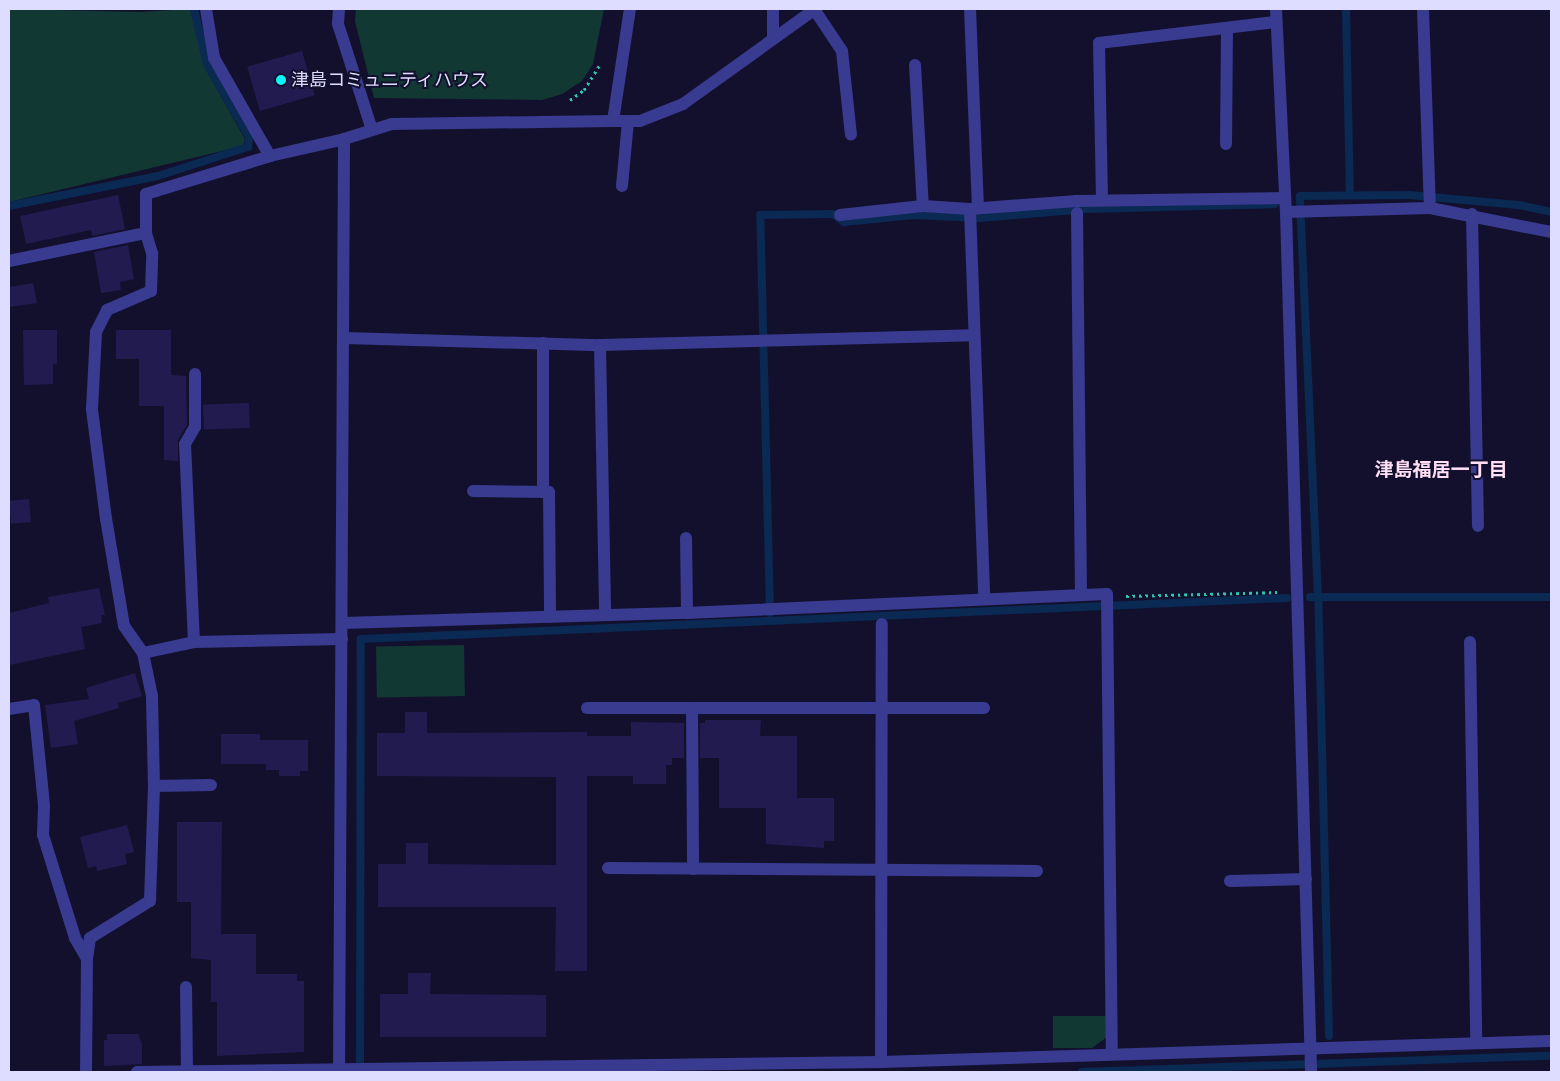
<!DOCTYPE html>
<meta charset="utf-8">
<style>
body{margin:0}
#map{position:relative;width:1560px;height:1081px;overflow:hidden;background:#13102e;font-family:"PT Sans Narrow","Noto Sans JP",sans-serif}
div>[style]{position:absolute}
.green>*{inset:0;background:#123834;transform-origin:0 0}
.stream>*{height:8px;margin:-4px;padding:0 4px;transform-origin:4px;border-radius:4px;background:#0a2953}
.building>*{inset:0;background:#221b50;transform-origin:0 0}
.path>*{height:3px;margin-top:-1.5px;transform-origin:0;background:repeating-linear-gradient(90deg,#29c7b3 0 2.5px,transparent 0 6.5px)}
.street>*{height:12px;margin:-6px;padding:0 6px;transform-origin:6px;border-radius:6px;background:#383b8f}
.dots>*{width:14px;height:14px;translate:-50% -50%;box-sizing:border-box;border:2px solid #13102e;border-radius:50%}
span{translate:-50% -50%;white-space:nowrap;text-align:center;line-height:1.15;-webkit-text-stroke:4px #13102e;paint-order:stroke}
.poi-label{font-size:18px;color:#deddff}
.left{translate:0 -50%;text-align:left}
.neighbourhood-label{font-size:19px;color:#ffdff5;font-weight:700}
.frame{position:absolute;inset:0;border:10px solid #deddff;pointer-events:none}
</style>
<div id="map">
<div class="green">
<div style="clip-path:polygon(9px 9px,140px 12px,190px 9px,205px 68px,245px 139px,243px 146px,9px 202px)"></div>
<div style="clip-path:polygon(356px 9px,604px 9px,593px 64px,582px 81px,562px 94px,542px 100px,374px 98px,355px 21px)"></div>
<div style="left:464px;top:645px;width:51px;height:88px;rotate:89deg"></div>
<div style="clip-path:polygon(1053px 1016px,1107px 1016px,1107px 1037px,1092px 1048px,1053px 1048px)"></div>
</div>
<div class="stream">
<div style="left:1346px;top:9px;width:185px;rotate:88.8deg"></div>
<div style="left:9px;top:206px;width:152px;rotate:-11.4deg"></div>
<div style="left:158px;top:176px;width:95px;rotate:-17.9deg"></div>
<div style="left:248px;top:147px;width:10px;rotate:-84deg"></div>
<div style="left:249px;top:137px;width:84px;rotate:-119.9deg"></div>
<div style="left:207px;top:64px;width:57px;rotate:-103.3deg"></div>
<div style="left:1310px;top:597px;width:241px"></div>
<div style="left:770px;top:613px;width:398px;rotate:-91.4deg"></div>
<div style="left:760px;top:215px;width:73px;rotate:-0.8deg"></div>
<div style="left:833px;top:214px;width:14px;rotate:36deg"></div>
<div style="left:844px;top:222px;width:70px;rotate:-5.7deg"></div>
<div style="left:914px;top:215px;width:65px;rotate:2.6deg"></div>
<div style="left:979px;top:218px;width:107px;rotate:-4.8deg"></div>
<div style="left:1086px;top:209px;width:189px;rotate:-1.5deg"></div>
<div style="left:1329px;top:1036px;width:439px;rotate:-91.4deg"></div>
<div style="left:1318px;top:597px;width:401px;rotate:-92.6deg"></div>
<div style="left:1300px;top:196px;width:109px;rotate:-0.5deg"></div>
<div style="left:1409px;top:195px;width:110px;rotate:5.2deg"></div>
<div style="left:1519px;top:205px;width:33px;rotate:12deg"></div>
<div style="left:360px;top:1072px;width:433px;rotate:-89.9deg"></div>
<div style="left:361px;top:639px;width:927px;rotate:-2.54deg"></div>
<div style="left:1082px;top:1072px;width:469px;rotate:-2deg"></div>
</div>
<div class="building">
<div style="left:302px;top:51px;width:46px;height:57px;rotate:74deg"></div>
<div style="clip-path:polygon(118px 195px,125px 229px,92px 236px,91px 230px,26px 244px,20px 216px)"></div>
<div style="clip-path:polygon(128px 245px,134px 279px,120px 282px,121px 290px,101px 293px,94px 252px)"></div>
<div style="clip-path:polygon(33px 283px,37px 303px,9px 307px,9px 287px)"></div>
<div style="clip-path:polygon(23px 330px,57px 330px,57px 364px,53px 364px,53px 384px,24px 385px)"></div>
<div style="clip-path:polygon(116px 330px,171px 330px,171px 375px,186px 376px,187px 425px,178px 440px,178px 461px,164px 460px,164px 406px,139px 406px,139px 359px,116px 359px)"></div>
<div style="left:249px;top:403px;width:25px;height:46px;rotate:88deg"></div>
<div style="left:29px;top:499px;width:23px;height:20px;rotate:85deg"></div>
<div style="clip-path:polygon(99px 588px,105px 615px,101px 615px,102px 623px,81px 627px,85px 649px,9px 665px,9px 613px,49px 603px,48px 597px)"></div>
<div style="clip-path:polygon(135px 673px,142px 696px,118px 703px,119px 708px,74px 721px,78px 744px,51px 748px,45px 705px,89px 699px,86px 688px)"></div>
<div style="clip-path:polygon(405px 712px,427px 712px,427px 733px,587px 732px,587px 736px,631px 736px,631px 722px,684px 723px,684px 758px,672px 758px,672px 765px,666px 765px,666px 784px,633px 784px,633px 776px,587px 776px,587px 971px,555px 971px,556px 907px,378px 907px,378px 864px,406px 864px,406px 843px,428px 843px,428px 864px,556px 865px,556px 777px,377px 776px,377px 733px,405px 733px)"></div>
<div style="clip-path:polygon(705px 720px,761px 720px,760px 736px,797px 736px,797px 798px,834px 798px,834px 841px,824px 841px,824px 848px,766px 844px,766px 808px,719px 808px,719px 758px,700px 758px,700px 723px,705px 723px)"></div>
<div style="clip-path:polygon(221px 734px,260px 734px,260px 740px,308px 740px,308px 771px,300px 771px,300px 776px,279px 776px,279px 770px,266px 770px,266px 764px,221px 764px)"></div>
<div style="clip-path:polygon(177px 822px,222px 822px,221px 934px,256px 934px,256px 974px,297px 974px,297px 981px,304px 981px,304px 1052px,217px 1056px,217px 1002px,211px 1002px,211px 960px,191px 958px,191px 902px,177px 902px)"></div>
<div style="clip-path:polygon(127px 825px,134px 852px,125px 854px,127px 864px,97px 871px,96px 866px,88px 868px,80px 837px)"></div>
<div style="clip-path:polygon(408px 973px,431px 973px,430px 994px,546px 995px,546px 1037px,380px 1037px,380px 994px,408px 994px)"></div>
<div style="clip-path:polygon(107px 1034px,138px 1034px,142px 1044px,142px 1064px,104px 1066px,104px 1040px,107px 1040px)"></div>
</div>
<div class="path">
<div style="left:570px;top:100px;width:17px;rotate:-36deg"></div>
<div style="left:584px;top:90px;width:31px;rotate:-58deg"></div>
<div style="left:1126px;top:596px;width:151px;rotate:-1.5deg"></div>
</div>
<div class="street">
<div style="left:206px;top:9px;width:50px;rotate:80.7deg"></div>
<div style="left:214px;top:58px;width:113px;rotate:60.3deg"></div>
<div style="left:339px;top:9px;width:15px;rotate:94deg"></div>
<div style="left:338px;top:24px;width:111px;rotate:72.2deg"></div>
<div style="left:814px;top:9px;width:50px;rotate:56.3deg"></div>
<div style="left:842px;top:51px;width:84px;rotate:83.9deg"></div>
<div style="left:970px;top:9px;width:199px;rotate:87.7deg"></div>
<div style="left:1276px;top:9px;width:203px;rotate:87.2deg"></div>
<div style="left:1286px;top:212px;width:860px;rotate:88.33deg"></div>
<div style="left:1423px;top:9px;width:199px;rotate:88deg"></div>
<div style="left:773px;top:38px;width:29px;rotate:-90deg"></div>
<div style="left:915px;top:65px;width:141px;rotate:86.8deg"></div>
<div style="left:613px;top:121px;width:27px"></div>
<div style="left:640px;top:121px;width:46px;rotate:-21.6deg"></div>
<div style="left:683px;top:104px;width:163px;rotate:-35.7deg"></div>
<div style="left:1226px;top:144px;width:116px;rotate:-89.5deg"></div>
<div style="left:622px;top:186px;width:65px;rotate:-84.7deg"></div>
<div style="left:1102px;top:200px;width:157px;rotate:-91.1deg"></div>
<div style="left:1099px;top:43px;width:178px;rotate:-6.8deg"></div>
<div style="left:970px;top:209px;width:389px;rotate:87.9deg"></div>
<div style="left:1286px;top:212px;width:144px;rotate:-1.6deg"></div>
<div style="left:1430px;top:208px;width:123px;rotate:11.2deg"></div>
<div style="left:1077px;top:213px;width:381px;rotate:89.4deg"></div>
<div style="left:1472px;top:214px;width:312px;rotate:88.9deg"></div>
<div style="left:840px;top:215px;width:83px;rotate:-6.2deg"></div>
<div style="left:923px;top:206px;width:47px;rotate:3.7deg"></div>
<div style="left:970px;top:209px;width:107px;rotate:-4.3deg"></div>
<div style="left:1077px;top:201px;width:208px;rotate:-0.8deg"></div>
<div style="left:9px;top:261px;width:140px;rotate:-11.6deg"></div>
<div style="left:344px;top:338px;width:256px;rotate:1.6deg"></div>
<div style="left:600px;top:345px;width:373px;rotate:-1.5deg"></div>
<div style="left:543px;top:343px;width:149px;rotate:90deg"></div>
<div style="left:600px;top:345px;width:270px;rotate:88.9deg"></div>
<div style="left:473px;top:491px;width:76px;rotate:0.8deg"></div>
<div style="left:549px;top:492px;width:125px;rotate:89.5deg"></div>
<div style="left:686px;top:538px;width:75px;rotate:89.2deg"></div>
<div style="left:343px;top:623px;width:344px;rotate:-1.7deg"></div>
<div style="left:687px;top:613px;width:420px;rotate:-2.6deg"></div>
<div style="left:1107px;top:594px;width:459px;rotate:89.4deg"></div>
<div style="left:194px;top:642px;width:198px;rotate:-92.6deg"></div>
<div style="left:185px;top:444px;width:20px;rotate:-60deg"></div>
<div style="left:195px;top:427px;width:53px;rotate:-90deg"></div>
<div style="left:1470px;top:642px;width:401px;rotate:89.1deg"></div>
<div style="left:143px;top:653px;width:52px;rotate:-12.2deg"></div>
<div style="left:194px;top:642px;width:148px;rotate:-1.2deg"></div>
<div style="left:587px;top:708px;width:397px"></div>
<div style="left:692px;top:708px;width:161px;rotate:89.6deg"></div>
<div style="left:9px;top:709px;width:25px;rotate:-9deg"></div>
<div style="left:34px;top:705px;width:101px;rotate:84.3deg"></div>
<div style="left:44px;top:806px;width:29px;rotate:92deg"></div>
<div style="left:43px;top:835px;width:108px;rotate:72.7deg"></div>
<div style="left:75px;top:938px;width:24px;rotate:60deg"></div>
<div style="left:154px;top:786px;width:57px;rotate:-1deg"></div>
<div style="left:608px;top:868px;width:429px;rotate:0.4deg"></div>
<div style="left:1230px;top:881px;width:76px;rotate:-1.5deg"></div>
<div style="left:186px;top:987px;width:85px;rotate:89.3deg"></div>
<div style="left:881px;top:1062px;width:438px;rotate:-89.9deg"></div>
<div style="left:86px;top:1072px;width:113px;rotate:-89.5deg"></div>
<div style="left:87px;top:959px;width:21px;rotate:-82deg"></div>
<div style="left:90px;top:938px;width:70px;rotate:-31.7deg"></div>
<div style="left:150px;top:901px;width:115px;rotate:-88deg"></div>
<div style="left:154px;top:786px;width:90px;rotate:-91.3deg"></div>
<div style="left:152px;top:696px;width:44px;rotate:-101.8deg"></div>
<div style="left:143px;top:653px;width:33px;rotate:-125deg"></div>
<div style="left:124px;top:626px;width:109px;rotate:-99.5deg"></div>
<div style="left:106px;top:519px;width:111px;rotate:-97.3deg"></div>
<div style="left:92px;top:409px;width:77px;rotate:-87deg"></div>
<div style="left:96px;top:332px;width:25px;rotate:-63deg"></div>
<div style="left:107px;top:310px;width:48px;rotate:-23.4deg"></div>
<div style="left:151px;top:291px;width:38px;rotate:-88deg"></div>
<div style="left:152px;top:253px;width:21px;rotate:-107deg"></div>
<div style="left:146px;top:233px;width:39px;rotate:-90deg"></div>
<div style="left:146px;top:194px;width:130px;rotate:-17deg"></div>
<div style="left:270px;top:156px;width:76px;rotate:-12.9deg"></div>
<div style="left:137px;top:1072px;width:744px;rotate:-0.77deg"></div>
<div style="left:881px;top:1062px;width:670px;rotate:-1.8deg"></div>
<div style="left:339px;top:1072px;width:933px;rotate:-89.69deg"></div>
<div style="left:344px;top:139px;width:50px;rotate:-17.4deg"></div>
<div style="left:392px;top:124px;width:221px;rotate:-0.8deg"></div>
<div style="left:613px;top:121px;width:113px;rotate:-81.4deg"></div>
</div>
<div class="dots">
<div style="left:281px;top:80px;background:#09f6ff"></div>
</div>
<div class="poi-label">
<span class="left" style="left:291px;top:80px">津島コミュニティハウス</span>
</div>
<div class="neighbourhood-label">
<span style="left:1441px;top:470px">津島福居一丁目</span>
</div>
<div class="frame"></div>
</div>
